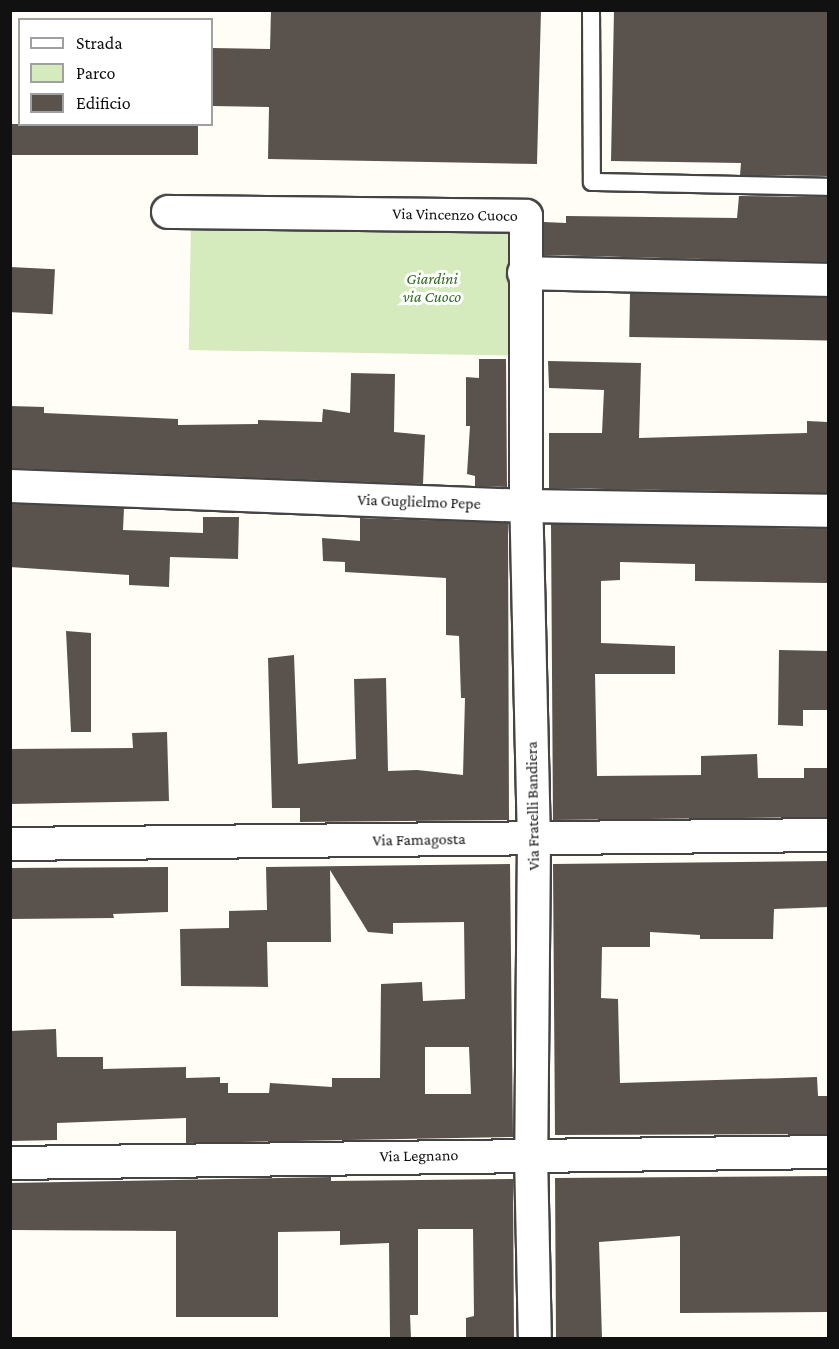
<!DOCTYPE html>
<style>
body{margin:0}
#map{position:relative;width:839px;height:1349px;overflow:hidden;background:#fffdf5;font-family:"Crimson Pro",serif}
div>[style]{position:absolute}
.green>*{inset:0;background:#d5ebbd;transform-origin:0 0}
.building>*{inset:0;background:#5a524d;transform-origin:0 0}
.roads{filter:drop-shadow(2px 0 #444) drop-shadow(-2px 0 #444) drop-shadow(0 2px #444) drop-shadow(0 -2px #444)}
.lane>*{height:16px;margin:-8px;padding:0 8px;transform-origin:8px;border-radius:8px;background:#fff}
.street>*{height:32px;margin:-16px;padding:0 16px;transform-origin:16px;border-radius:16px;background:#fff}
span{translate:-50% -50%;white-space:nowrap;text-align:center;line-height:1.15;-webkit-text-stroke:6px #fff;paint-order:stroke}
.street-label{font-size:16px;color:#111}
.park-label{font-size:16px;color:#2f6b1f;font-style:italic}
.frame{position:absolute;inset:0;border:12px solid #111;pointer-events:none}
.legend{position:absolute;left:18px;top:18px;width:195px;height:108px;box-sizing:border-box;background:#fff;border:2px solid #a0a0a0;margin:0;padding:8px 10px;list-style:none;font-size:18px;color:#111}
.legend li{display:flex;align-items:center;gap:12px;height:30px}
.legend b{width:30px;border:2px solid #a0a0a0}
</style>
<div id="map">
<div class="green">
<div style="left:191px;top:221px;width:325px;height:129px;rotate:1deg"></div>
</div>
<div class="building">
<div style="clip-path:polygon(271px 10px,541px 10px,537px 164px,268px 159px,269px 107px,212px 106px,212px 48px,270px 49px)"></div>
<div style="clip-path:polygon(614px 10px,828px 10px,827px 176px,740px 175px,741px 163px,611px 161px)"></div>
<div style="left:10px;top:124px;width:188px;height:31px"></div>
<div style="clip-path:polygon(739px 196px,827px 197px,828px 262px,544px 255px,544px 222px,566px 223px,566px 216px,737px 218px)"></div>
<div style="left:10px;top:267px;width:45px;height:45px;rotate:3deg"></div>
<div style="left:630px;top:293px;width:198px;height:44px;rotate:1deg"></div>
<div style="clip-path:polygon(479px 359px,506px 359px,507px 487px,475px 486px,475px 476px,467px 474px,470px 426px,466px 426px,466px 377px,479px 378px)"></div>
<div style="clip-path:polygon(548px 361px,641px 363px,639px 438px,807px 433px,807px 421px,828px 422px,828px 493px,549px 488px,549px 433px,602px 433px,604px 390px,549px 388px)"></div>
<div style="clip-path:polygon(351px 373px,395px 374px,394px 432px,425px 435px,423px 484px,10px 468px,10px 406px,44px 407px,44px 413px,178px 419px,178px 425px,258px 424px,258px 420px,322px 422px,323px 409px,350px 413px)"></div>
<div style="clip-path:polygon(10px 504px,124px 508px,123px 530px,203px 533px,203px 517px,239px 517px,238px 559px,170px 557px,169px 587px,129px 585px,129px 575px,10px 567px)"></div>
<div style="clip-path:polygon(360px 518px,508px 523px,509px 820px,300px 822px,300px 808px,272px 808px,268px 658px,294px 655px,298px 764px,356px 759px,354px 679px,386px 678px,388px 771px,417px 770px,463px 775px,465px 698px,461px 698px,459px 636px,446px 635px,446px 578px,345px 572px,345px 562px,323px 561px,322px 538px,360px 541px)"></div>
<div style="clip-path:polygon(551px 524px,828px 529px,828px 583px,695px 581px,695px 564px,620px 562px,620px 580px,601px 581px,601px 643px,675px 646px,675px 674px,595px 674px,597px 776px,701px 775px,701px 756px,757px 754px,758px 778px,804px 778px,804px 768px,828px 768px,828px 817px,553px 820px)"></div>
<div style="clip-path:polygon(66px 631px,91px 633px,91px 732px,71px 732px)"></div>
<div style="clip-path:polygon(779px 650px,828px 651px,828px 710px,803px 710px,803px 726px,778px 725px)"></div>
<div style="clip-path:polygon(167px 732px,169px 801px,10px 804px,10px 749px,133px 748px,132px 733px)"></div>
<div style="clip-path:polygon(828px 861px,828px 907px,774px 909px,773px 939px,700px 939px,700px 935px,650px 932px,650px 947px,602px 947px,601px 998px,618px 999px,620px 1083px,817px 1077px,818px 1096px,828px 1096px,828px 1134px,555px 1135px,553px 864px)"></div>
<div style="clip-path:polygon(evenodd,510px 864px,513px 1137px,186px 1143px,186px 1118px,57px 1123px,57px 1140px,11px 1141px,10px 1031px,56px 1029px,57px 1057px,103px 1057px,103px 1069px,186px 1067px,186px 1078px,220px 1077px,220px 1083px,228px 1083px,228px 1093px,269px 1093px,270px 1083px,332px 1087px,332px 1078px,380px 1078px,381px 984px,422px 982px,423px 1001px,465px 999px,464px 922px,393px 923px,393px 934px,368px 932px,330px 870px,331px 942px,267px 942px,268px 987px,181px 986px,180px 929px,229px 928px,229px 911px,267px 910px,266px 867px,510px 864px,425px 1047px,469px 1047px,471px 1094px,425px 1094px,425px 1047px)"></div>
<div style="clip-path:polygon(168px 867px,168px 912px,113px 914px,114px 918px,10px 919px,10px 868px)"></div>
<div style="clip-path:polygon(828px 1176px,828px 1312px,680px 1313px,680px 1236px,599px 1242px,602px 1338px,556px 1338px,555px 1178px)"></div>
<div style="clip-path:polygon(331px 1177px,331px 1181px,513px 1179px,514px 1338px,466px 1338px,466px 1318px,474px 1316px,473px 1229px,418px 1229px,418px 1315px,410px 1315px,411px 1338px,390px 1338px,389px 1243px,340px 1245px,340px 1231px,278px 1232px,278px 1317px,176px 1317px,176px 1231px,10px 1230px,10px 1183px)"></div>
</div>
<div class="roads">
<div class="lane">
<div style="left:591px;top:10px;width:172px;rotate:89.7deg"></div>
<div style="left:592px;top:182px;width:236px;rotate:1.2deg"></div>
</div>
<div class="street">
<div style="left:168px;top:212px;width:358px;rotate:0.6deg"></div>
<div style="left:526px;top:216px;width:275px;rotate:90deg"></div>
<div style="left:526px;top:491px;width:347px;rotate:88.7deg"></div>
<div style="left:534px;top:838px;width:316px;rotate:90.5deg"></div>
<div style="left:531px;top:1154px;width:184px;rotate:88.8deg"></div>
<div style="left:524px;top:273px;width:304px;rotate:1.3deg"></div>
<div style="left:10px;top:486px;width:516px;rotate:2.22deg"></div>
<div style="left:526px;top:506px;width:302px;rotate:0.9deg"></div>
<div style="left:10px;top:844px;width:818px;rotate:-0.63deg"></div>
<div style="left:10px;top:1163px;width:818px;rotate:-0.77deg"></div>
</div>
</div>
<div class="street-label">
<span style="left:455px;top:215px;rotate:1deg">Via Vincenzo Cuoco</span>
<span style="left:419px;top:502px;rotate:2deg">Via Guglielmo Pepe</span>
<span style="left:533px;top:806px;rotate:-91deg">Via Fratelli Bandiera</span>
<span style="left:419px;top:840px;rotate:-1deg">Via Famagosta</span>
<span style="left:419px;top:1156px;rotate:-1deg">Via Legnano</span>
</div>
<div class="park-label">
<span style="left:432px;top:288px">Giardini<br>via Cuoco</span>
</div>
<div class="frame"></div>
<ul class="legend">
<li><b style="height:8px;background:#fff"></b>Strada</li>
<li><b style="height:16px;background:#d5ebbd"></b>Parco</li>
<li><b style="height:16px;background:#5a524d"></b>Edificio</li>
</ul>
</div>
